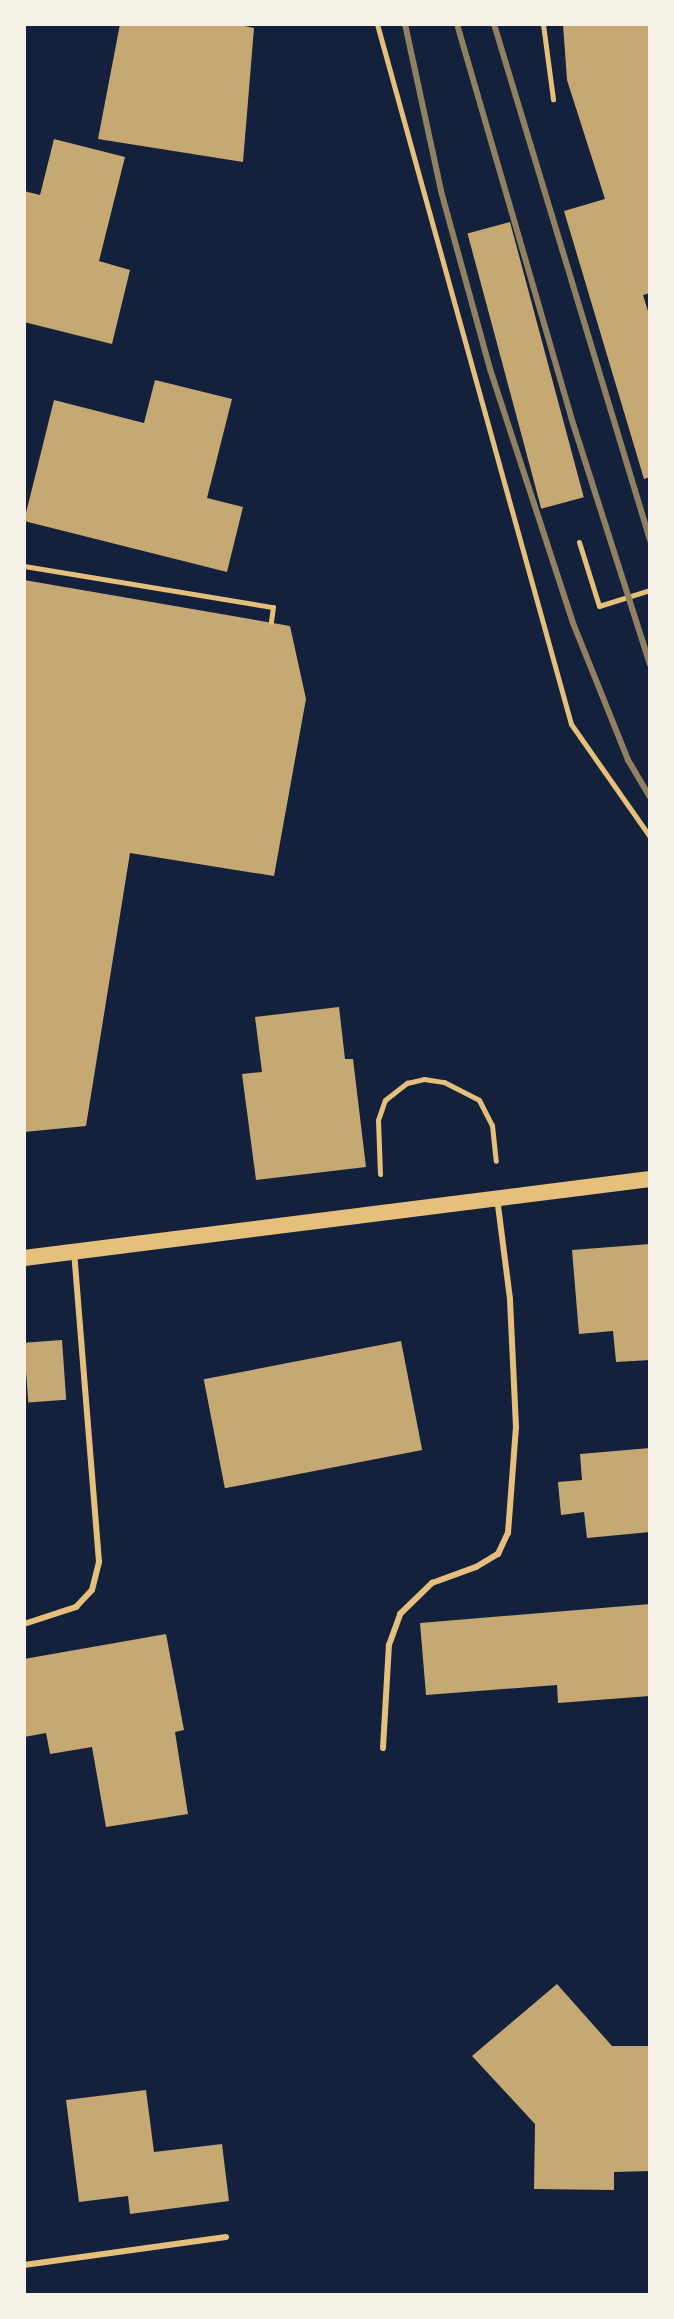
<!DOCTYPE html>
<style>
body{margin:0}
#map{position:relative;width:674px;height:2319px;overflow:hidden;background:#14213d;font-family:"Open Sans",sans-serif}
div>[style]{position:absolute}
.building>*{inset:0;background:#c6a872;transform-origin:0 0}
.path>*{height:5px;margin:-2.5px;padding:0 2.5px;transform-origin:2.5px;border-radius:2.5px;background:#e5c07b}
.service>*{height:6px;margin:-3px;padding:0 3px;transform-origin:3px;border-radius:3px;background:#e5c07b}
.secondary>*{height:16px;margin:-8px;padding:0 8px;transform-origin:8px;border-radius:8px;background:#e5c07b}
.rail>*{height:6px;margin:-3px;padding:0 3px;transform-origin:3px;border-radius:3px;background:#918062}
span{translate:-50% -50%;white-space:nowrap;text-align:center;line-height:1.15;-webkit-text-stroke:6px #f6f1e7;paint-order:stroke}
.frame{position:absolute;inset:0;border:26px solid #f6f1e7;pointer-events:none}
</style>
<div id="map">
<div class="building">
<div style="clip-path:polygon(120px 24px,235px 24px,254px 28px,243px 162px,98px 139px)"></div>
<div style="clip-path:polygon(563px 24px,650px 24px,650px 293px,643px 295px,650px 318px,650px 477px,644px 479px,564px 211px,605px 199px,567px 80px)"></div>
<div style="clip-path:polygon(54px 139px,125px 157px,99px 261px,130px 270px,112px 344px,24px 322px,24px 191px,40px 195px)"></div>
<div style="left:510px;top:222px;width:285px;height:44px;rotate:75deg"></div>
<div style="clip-path:polygon(155px 380px,232px 399px,207px 498px,243px 507px,227px 572px,24px 521px,54px 400px,144px 423px)"></div>
<div style="clip-path:polygon(24px 580px,290px 626px,306px 699px,274px 876px,130px 853px,86px 1126px,24px 1132px)"></div>
<div style="clip-path:polygon(339px 1007px,345px 1059px,353px 1059px,366px 1167px,256px 1180px,242px 1074px,262px 1072px,255px 1017px)"></div>
<div style="clip-path:polygon(650px 1244px,650px 1360px,616px 1362px,613px 1331px,579px 1334px,572px 1250px)"></div>
<div style="left:62px;top:1340px;width:60px;height:38px;rotate:86deg"></div>
<div style="left:401px;top:1341px;width:111px;height:201px;rotate:79deg"></div>
<div style="clip-path:polygon(650px 1448px,650px 1532px,587px 1538px,584px 1512px,561px 1515px,558px 1482px,582px 1480px,580px 1454px)"></div>
<div style="clip-path:polygon(650px 1604px,650px 1696px,558px 1703px,557px 1685px,426px 1695px,420px 1623px)"></div>
<div style="clip-path:polygon(166px 1634px,184px 1730px,175px 1732px,188px 1814px,106px 1827px,92px 1747px,50px 1754px,46px 1733px,24px 1737px,24px 1659px)"></div>
<div style="clip-path:polygon(557px 1984px,612px 2046px,650px 2046px,650px 2171px,614px 2172px,614px 2190px,534px 2189px,535px 2124px,472px 2056px)"></div>
<div style="clip-path:polygon(146px 2090px,154px 2152px,222px 2144px,229px 2201px,130px 2214px,128px 2196px,79px 2202px,66px 2100px)"></div>
</div>
<div class="path">
<div style="left:377px;top:24px;width:726px;rotate:74.51deg"></div>
<div style="left:571px;top:724px;width:138px;rotate:55deg"></div>
<div style="left:543px;top:24px;width:76px;rotate:82.4deg"></div>
<div style="left:579px;top:542px;width:67px;rotate:72.6deg"></div>
<div style="left:599px;top:606px;width:53px;rotate:-17.4deg"></div>
<div style="left:24px;top:566px;width:252px;rotate:9.4deg"></div>
<div style="left:273px;top:607px;width:15px;rotate:98deg"></div>
<div style="left:380px;top:1174px;width:54px;rotate:-92.1deg"></div>
<div style="left:378px;top:1120px;width:21px;rotate:-71deg"></div>
<div style="left:385px;top:1100px;width:28px;rotate:-38deg"></div>
<div style="left:407px;top:1083px;width:17px;rotate:-13deg"></div>
<div style="left:424px;top:1079px;width:20px;rotate:9deg"></div>
<div style="left:444px;top:1082px;width:39px;rotate:27deg"></div>
<div style="left:479px;top:1100px;width:28px;rotate:63deg"></div>
<div style="left:492px;top:1125px;width:36px;rotate:84deg"></div>
</div>
<div class="service">
<div style="left:24px;top:1624px;width:55px;rotate:-18.1deg"></div>
<div style="left:76px;top:1607px;width:23px;rotate:-47deg"></div>
<div style="left:92px;top:1590px;width:29px;rotate:-76deg"></div>
<div style="left:99px;top:1562px;width:309px;rotate:-94.6deg"></div>
<div style="left:383px;top:1748px;width:103px;rotate:-86.7deg"></div>
<div style="left:389px;top:1645px;width:33px;rotate:-70deg"></div>
<div style="left:400px;top:1614px;width:45px;rotate:-44.1deg"></div>
<div style="left:432px;top:1583px;width:47px;rotate:-20deg"></div>
<div style="left:476px;top:1567px;width:26px;rotate:-31deg"></div>
<div style="left:498px;top:1554px;width:23px;rotate:-65deg"></div>
<div style="left:508px;top:1533px;width:106px;rotate:-85.7deg"></div>
<div style="left:516px;top:1427px;width:128px;rotate:-92.7deg"></div>
<div style="left:510px;top:1299px;width:102px;rotate:-97.3deg"></div>
<div style="left:24px;top:2265px;width:204px;rotate:-7.9deg"></div>
</div>
<div class="secondary">
<div style="left:24px;top:1258px;width:631px;rotate:-7.19deg"></div>
</div>
<div class="rail">
<div style="left:405px;top:24px;width:171px;rotate:77.8deg"></div>
<div style="left:441px;top:191px;width:185px;rotate:74.6deg"></div>
<div style="left:490px;top:369px;width:267px;rotate:71.9deg"></div>
<div style="left:573px;top:623px;width:148px;rotate:68.1deg"></div>
<div style="left:628px;top:760px;width:43px;rotate:59.3deg"></div>
<div style="left:457px;top:24px;width:409px;rotate:73.8deg"></div>
<div style="left:571px;top:417px;width:259px;rotate:72.3deg"></div>
<div style="left:494px;top:24px;width:539px;rotate:73.18deg"></div>
</div>
<div class="frame"></div>
</div>
